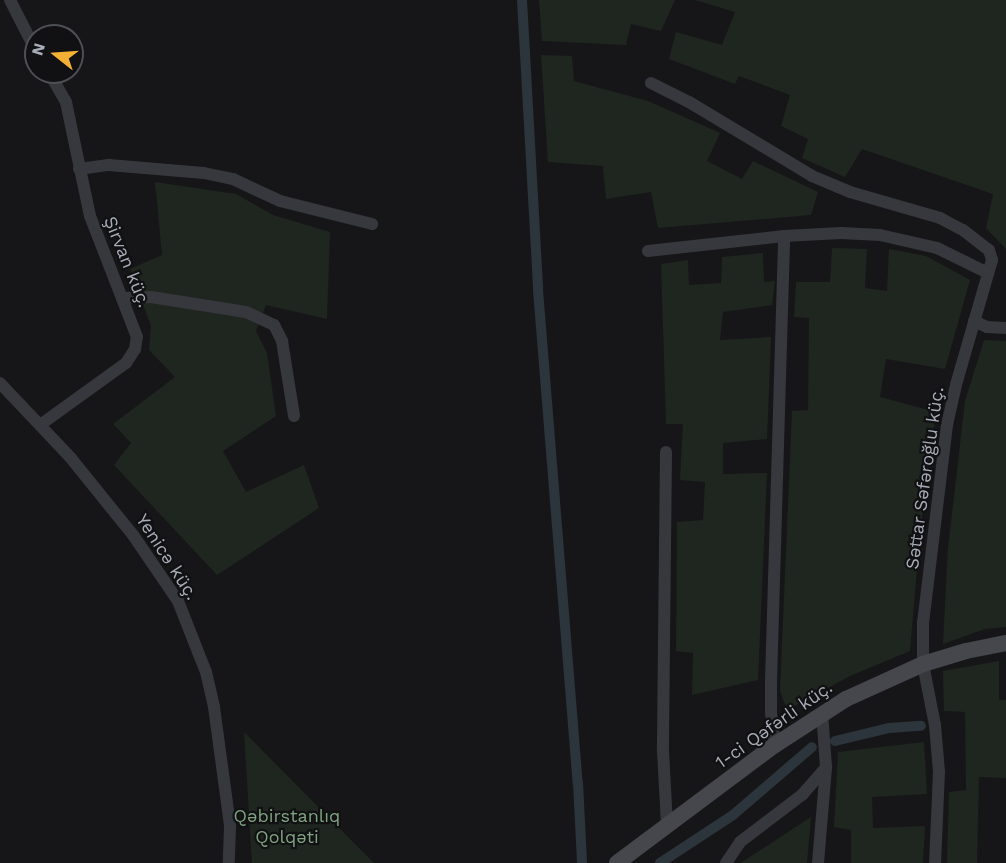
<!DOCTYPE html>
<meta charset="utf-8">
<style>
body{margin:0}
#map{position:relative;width:1006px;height:863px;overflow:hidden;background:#161618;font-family:"Work Sans",sans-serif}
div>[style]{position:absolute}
.green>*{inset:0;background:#1e261f}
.canal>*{height:10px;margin:-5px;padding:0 5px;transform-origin:5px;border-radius:5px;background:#2c353c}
.street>*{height:12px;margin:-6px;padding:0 6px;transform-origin:6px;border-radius:6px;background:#37383d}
.secondary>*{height:16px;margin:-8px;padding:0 8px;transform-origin:8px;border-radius:8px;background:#45474d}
span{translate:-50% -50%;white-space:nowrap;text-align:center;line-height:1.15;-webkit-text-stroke:4.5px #111113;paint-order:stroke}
.street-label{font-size:18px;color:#a8adb8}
.park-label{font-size:18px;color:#7fa381}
.north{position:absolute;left:24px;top:24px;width:60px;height:60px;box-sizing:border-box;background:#111113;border:2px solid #4d4f55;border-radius:50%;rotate:287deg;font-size:16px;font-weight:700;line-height:24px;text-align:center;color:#a8adb8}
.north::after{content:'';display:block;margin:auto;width:21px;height:27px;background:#f2b134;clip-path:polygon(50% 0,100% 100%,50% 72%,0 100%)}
</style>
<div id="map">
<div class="green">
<div style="clip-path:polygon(539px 0,675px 0,661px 31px,631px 24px,626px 45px,542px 41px)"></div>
<div style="clip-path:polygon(695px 0,1006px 0,1006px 249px,986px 228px,993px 194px,862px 149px,845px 177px,802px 158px,808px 139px,781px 126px,790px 95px,739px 76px,735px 84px,669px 59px,676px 32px,722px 45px,735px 12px)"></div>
<div style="clip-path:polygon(541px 55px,572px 56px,574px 81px,648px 101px,720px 133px,707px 161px,742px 179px,753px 161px,818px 192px,811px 215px,658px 228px,651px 192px,606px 199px,603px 166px,548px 162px)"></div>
<div style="clip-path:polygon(155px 182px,236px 194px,273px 215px,330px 232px,327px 319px,266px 305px,256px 331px,267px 353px,276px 416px,223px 451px,246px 492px,304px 465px,319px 508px,217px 575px,114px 465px,131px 443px,113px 424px,175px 377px,149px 350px,151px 326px,130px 269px,162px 255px)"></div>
<div style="clip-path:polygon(832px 248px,867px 249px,865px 288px,887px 291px,889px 249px,926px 256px,970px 280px,945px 369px,886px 359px,880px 397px,936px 412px,920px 533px,910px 651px,850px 676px,787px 710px,780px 691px,792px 411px,808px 410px,809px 318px,794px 317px,796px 282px,830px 282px)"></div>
<div style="clip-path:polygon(763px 253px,764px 282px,775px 281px,772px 305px,723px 312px,720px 340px,771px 337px,767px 439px,723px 443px,723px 474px,767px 473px,758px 680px,692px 695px,693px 653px,676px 651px,677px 522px,703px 520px,705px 482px,680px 480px,683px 424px,666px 424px,661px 264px,688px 260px,689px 285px,721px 283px,722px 257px)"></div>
<div style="clip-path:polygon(984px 340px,1006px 341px,1006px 627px,985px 629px,943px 644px,948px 548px,965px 401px)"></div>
<div style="clip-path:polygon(999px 661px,999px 700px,1006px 700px,1006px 778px,979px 777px,977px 863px,947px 863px,949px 792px,966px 790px,965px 712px,944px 711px,943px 671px)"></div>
<div style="clip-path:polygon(244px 732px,374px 863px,252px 863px)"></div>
<div style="clip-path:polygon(924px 742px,927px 794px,872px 797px,873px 828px,925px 826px,923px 863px,851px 863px,851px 830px,834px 827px,838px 752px)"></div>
<div style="clip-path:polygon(811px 817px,807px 863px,742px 863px,742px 862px)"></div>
</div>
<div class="canal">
<div style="left:522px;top:0;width:290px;rotate:86.8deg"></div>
<div style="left:538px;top:290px;width:495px;rotate:85.4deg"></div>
<div style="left:578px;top:783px;width:80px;rotate:87.1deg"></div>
<div style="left:835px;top:741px;width:56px;rotate:-13.5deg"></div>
<div style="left:889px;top:728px;width:32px;rotate:-4deg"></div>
<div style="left:660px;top:863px;width:87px;rotate:-33.3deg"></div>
<div style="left:733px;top:815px;width:104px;rotate:-40.7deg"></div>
</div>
<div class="street">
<div style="left:10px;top:0;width:57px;rotate:63deg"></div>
<div style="left:651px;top:83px;width:42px;rotate:26.6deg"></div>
<div style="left:689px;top:102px;width:144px;rotate:31deg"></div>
<div style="left:812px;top:176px;width:41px;rotate:22.8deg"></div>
<div style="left:850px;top:192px;width:94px;rotate:16.1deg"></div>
<div style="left:940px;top:218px;width:26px;rotate:28deg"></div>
<div style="left:963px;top:230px;width:33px;rotate:38deg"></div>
<div style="left:989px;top:250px;width:10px;rotate:73deg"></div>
<div style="left:992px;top:260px;width:130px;rotate:106.1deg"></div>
<div style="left:956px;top:385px;width:41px;rotate:102.7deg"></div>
<div style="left:947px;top:425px;width:198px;rotate:96.9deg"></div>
<div style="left:923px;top:622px;width:42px;rotate:90deg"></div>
<div style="left:923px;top:664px;width:62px;rotate:78.9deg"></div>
<div style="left:935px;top:725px;width:47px;rotate:85.1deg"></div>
<div style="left:939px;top:772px;width:91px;rotate:92.5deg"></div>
<div style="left:79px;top:169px;width:30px;rotate:-8deg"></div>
<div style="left:109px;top:165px;width:95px;rotate:4.8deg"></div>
<div style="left:204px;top:173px;width:30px;rotate:12deg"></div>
<div style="left:233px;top:179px;width:52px;rotate:25.1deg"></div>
<div style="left:280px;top:201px;width:95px;rotate:14deg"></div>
<div style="left:648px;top:251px;width:137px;rotate:-6.3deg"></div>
<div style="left:784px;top:236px;width:57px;rotate:-3deg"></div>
<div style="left:841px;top:233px;width:39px;rotate:3deg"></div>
<div style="left:880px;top:235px;width:58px;rotate:12.8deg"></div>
<div style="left:937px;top:248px;width:57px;rotate:26.1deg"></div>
<div style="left:122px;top:298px;width:29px;rotate:-2deg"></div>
<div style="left:151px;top:297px;width:96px;rotate:9deg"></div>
<div style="left:246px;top:312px;width:31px;rotate:25deg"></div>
<div style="left:274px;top:325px;width:18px;rotate:63deg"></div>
<div style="left:282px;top:341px;width:76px;rotate:80.9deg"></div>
<div style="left:974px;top:321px;width:14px;rotate:25deg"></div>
<div style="left:987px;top:327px;width:19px;rotate:3deg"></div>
<div style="left:0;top:383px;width:102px;rotate:46.6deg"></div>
<div style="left:70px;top:457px;width:100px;rotate:51.1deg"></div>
<div style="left:133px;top:535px;width:80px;rotate:55.7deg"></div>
<div style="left:178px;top:601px;width:76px;rotate:68.5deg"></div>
<div style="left:206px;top:672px;width:36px;rotate:77deg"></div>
<div style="left:214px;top:707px;width:120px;rotate:82.3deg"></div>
<div style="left:230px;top:826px;width:37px;rotate:92deg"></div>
<div style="left:40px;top:425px;width:106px;rotate:-35.8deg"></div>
<div style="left:126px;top:363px;width:17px;rotate:-57deg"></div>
<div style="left:135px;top:349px;width:12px;rotate:-81deg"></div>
<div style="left:137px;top:337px;width:130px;rotate:-111.2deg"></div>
<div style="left:90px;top:216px;width:116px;rotate:-101.9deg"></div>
<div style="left:66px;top:102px;width:34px;rotate:-120deg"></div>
<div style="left:666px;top:452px;width:299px;rotate:90.6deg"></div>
<div style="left:663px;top:751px;width:75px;rotate:86.9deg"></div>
<div style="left:775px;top:745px;width:32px;rotate:-97deg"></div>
<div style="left:771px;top:713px;width:32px;rotate:-90deg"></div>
<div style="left:771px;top:681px;width:445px;rotate:-88.3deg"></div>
<div style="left:726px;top:863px;width:25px;rotate:-56deg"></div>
<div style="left:740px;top:842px;width:78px;rotate:-37.2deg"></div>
<div style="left:802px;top:795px;width:37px;rotate:-49deg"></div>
<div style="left:818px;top:863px;width:96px;rotate:-85.2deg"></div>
<div style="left:826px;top:767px;width:54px;rotate:-94.2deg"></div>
</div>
<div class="secondary">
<div style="left:617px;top:863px;width:197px;rotate:-36.8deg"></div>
<div style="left:775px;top:745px;width:85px;rotate:-32.9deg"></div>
<div style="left:846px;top:699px;width:85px;rotate:-24.4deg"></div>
<div style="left:923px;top:664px;width:45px;rotate:-16.8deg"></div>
<div style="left:966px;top:651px;width:41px;rotate:-11.3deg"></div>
</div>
<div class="street-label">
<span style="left:127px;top:262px;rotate:68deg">Şirvan küç.</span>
<span style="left:925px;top:478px;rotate:-82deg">Səttar Səfəroğlu küç.</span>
<span style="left:167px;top:557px;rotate:57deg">Yenicə küç.</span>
<span style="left:774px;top:725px;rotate:-35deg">1-ci Qəfərli küç.</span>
</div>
<div class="park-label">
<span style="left:287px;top:827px">Qəbirstanlıq<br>Qolqəti</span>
</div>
<div class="north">N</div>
</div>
